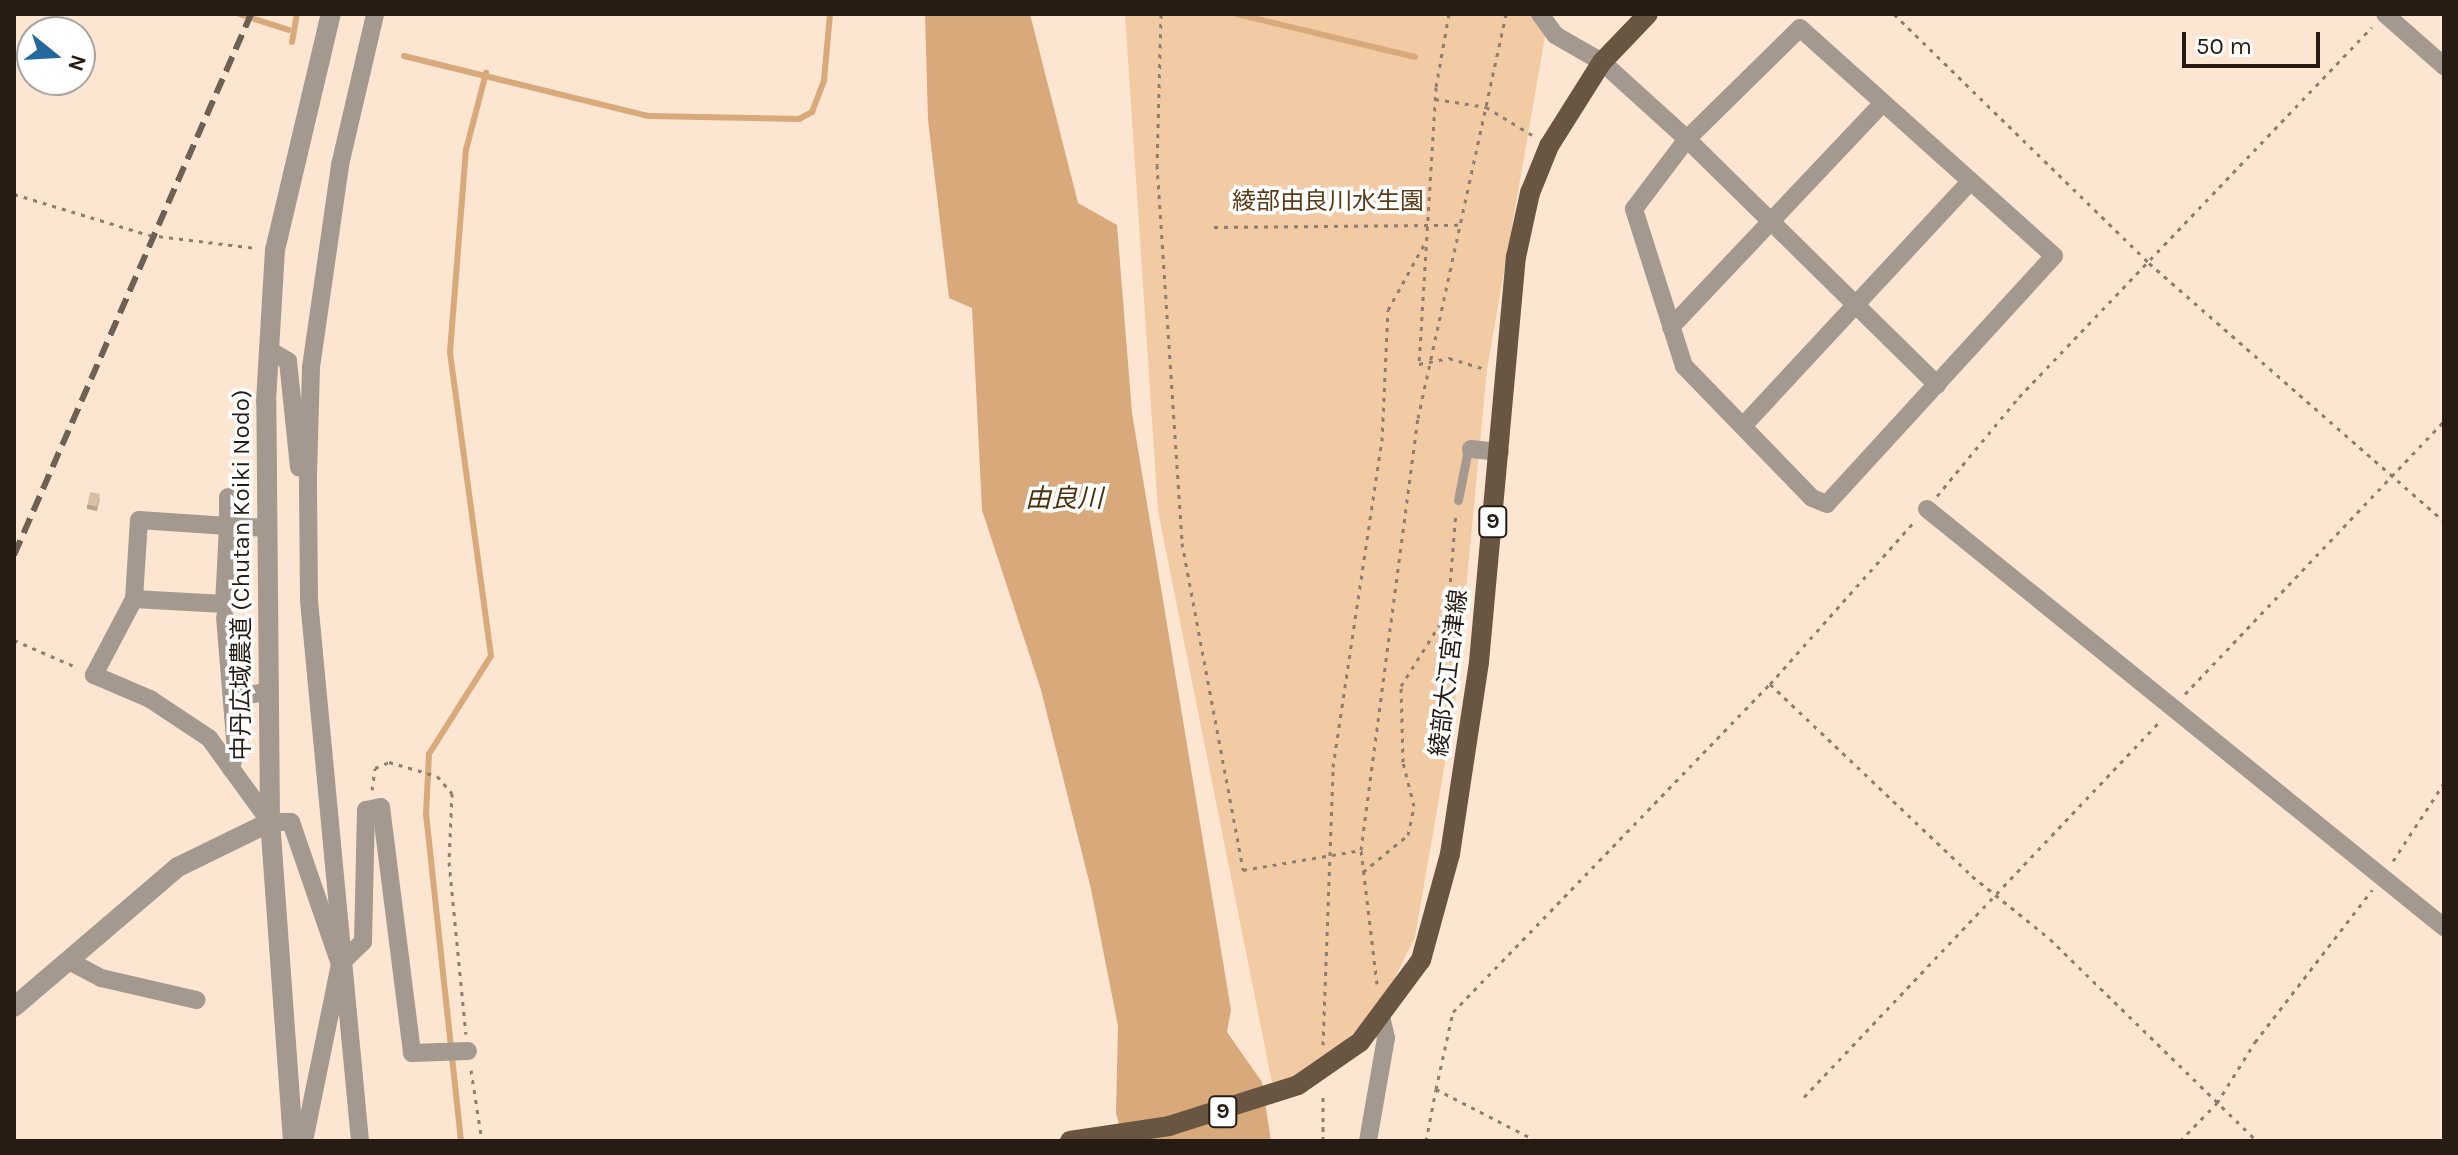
<!DOCTYPE html>
<meta charset="utf-8">
<style>
body{margin:0}
#map{position:relative;width:2458px;height:1155px;overflow:hidden;background:#fde6d1;font-family:Karla,"Noto Sans JP",sans-serif}
div>[style]{position:absolute}
.green>*{inset:0;background:#f2cba4}
.water>*{inset:0;background:#d8a97b}
.stream>*{height:6px;margin:-3px;padding:0 3px;transform-origin:3px;border-radius:3px;background:#d8a97b}
.path>*{height:3px;margin-top:-1.5px;transform-origin:0;background:repeating-linear-gradient(90deg,#8e7e6f 0 4px,transparent 0 10px)}
.service>*{height:9px;margin:-4.5px;padding:0 4.5px;transform-origin:4.5px;border-radius:4.5px;background:#a4998e}
.minor>*{height:18px;margin:-9px;padding:0 9px;transform-origin:9px;border-radius:9px;background:#a4998e}
.tertiary>*{height:20px;margin:-10px;padding:0 10px;transform-origin:10px;border-radius:10px;background:#a4998e}
.primary>*{height:20px;margin:-10px;padding:0 10px;transform-origin:10px;border-radius:10px;background:#695642}
.rail>*{height:6px;margin-top:-3px;transform-origin:0;background:repeating-linear-gradient(90deg,#6e6053 0 16px,transparent 0 24px)}
.wall>*{inset:0;background:#bba38d}
.building>*{inset:0;background:#d9bea4;transform-origin:0 0}
span{translate:-50% -50%;white-space:nowrap;text-align:center;line-height:1.15;-webkit-text-stroke:7px #fff;paint-order:stroke}
.shield-label span{padding:2px 6px;background:#fff;border:2px solid;border-radius:6px;-webkit-text-stroke-width:0}
.shield-label{font-size:22px;color:#261c13;font-weight:700}
.park-label{font-size:24px;color:#5b3b17}
.street-label{font-size:24px;color:#261c13}
.water-label{font-size:26px;color:#4e2f09;font-style:italic}
.frame{position:absolute;inset:0;border:16px solid #261c13;pointer-events:none}
.north{position:absolute;left:16px;top:16px;width:80px;height:80px;box-sizing:border-box;background:#fff;border:2px solid #a8a4a1;border-radius:50%;rotate:108deg;font-size:22px;font-weight:700;line-height:32px;text-align:center;color:#261c13}
.north::after{content:'';display:block;margin:auto;width:28px;height:36px;background:#24689d;clip-path:polygon(50% 0,100% 100%,50% 72%,0 100%)}
.scale{position:absolute;left:2182px;top:32px;width:138px;height:36px;box-sizing:border-box;border:4px solid #261c13;border-top:0;padding-left:10px;font-size:24px;line-height:28px;white-space:nowrap;color:#261c13;-webkit-text-stroke:6px #fff;paint-order:stroke}
</style>
<div id="map">
<div class="green">
<div style="clip-path:polygon(1125px 14px,1549px 14px,1487px 369px,1455px 705px,1415px 937px,1383px 1002px,1332px 1056px,1273px 1088px,1158px 511px)"></div>
</div>
<div class="water">
<div style="clip-path:polygon(925px 14px,1030px 14px,1078px 203px,1117px 225px,1132px 413px,1231px 1010px,1227px 1032px,1262px 1082px,1271px 1141px,1124px 1141px,1116px 1113px,1118px 1026px,1091px 889px,1041px 690px,982px 510px,972px 308px,949px 298px,928px 120px)"></div>
</div>
<div class="stream">
<div style="left:239px;top:14px;width:52px;rotate:17.7deg"></div>
<div style="left:1237px;top:14px;width:183px;rotate:13.6deg"></div>
<div style="left:292px;top:42px;width:28px;rotate:-80deg"></div>
<div style="left:404px;top:56px;width:252px;rotate:13.8deg"></div>
<div style="left:649px;top:116px;width:150px;rotate:1.1deg"></div>
<div style="left:799px;top:119px;width:15px;rotate:-28deg"></div>
<div style="left:812px;top:112px;width:34px;rotate:-69deg"></div>
<div style="left:824px;top:80px;width:66px;rotate:-84.8deg"></div>
<div style="left:461px;top:1141px;width:328px;rotate:-96.1deg"></div>
<div style="left:426px;top:815px;width:61px;rotate:-87.2deg"></div>
<div style="left:429px;top:754px;width:116px;rotate:-57.7deg"></div>
<div style="left:491px;top:656px;width:307px;rotate:-97.7deg"></div>
<div style="left:450px;top:352px;width:203px;rotate:-85.5deg"></div>
<div style="left:466px;top:150px;width:80px;rotate:-75.4deg"></div>
</div>
<div class="path">
<div style="left:1161px;top:14px;width:151px;rotate:91.5deg"></div>
<div style="left:1157px;top:165px;width:379px;rotate:86.2deg"></div>
<div style="left:1182px;top:543px;width:333px;rotate:79.4deg"></div>
<div style="left:1243px;top:870px;width:120px;rotate:-9.6deg"></div>
<div style="left:1449px;top:14px;width:74px;rotate:100.1deg"></div>
<div style="left:1436px;top:87px;width:278px;rotate:93.5deg"></div>
<div style="left:1419px;top:364px;width:31px;rotate:-11deg"></div>
<div style="left:1449px;top:358px;width:39px;rotate:17deg"></div>
<div style="left:1894px;top:14px;width:356px;rotate:44.3deg"></div>
<div style="left:2149px;top:263px;width:392px;rotate:41.2deg"></div>
<div style="left:1435px;top:99px;width:52px;rotate:8.9deg"></div>
<div style="left:1486px;top:107px;width:54px;rotate:31.3deg"></div>
<div style="left:14px;top:194px;width:141px;rotate:16.9deg"></div>
<div style="left:149px;top:235px;width:108px;rotate:6.9deg"></div>
<div style="left:1214px;top:227px;width:248px;rotate:-0.5deg"></div>
<div style="left:1937px;top:496px;width:129px;rotate:-50.4deg"></div>
<div style="left:2019px;top:397px;width:511px;rotate:-46.35deg"></div>
<div style="left:14px;top:640px;width:68px;rotate:23.5deg"></div>
<div style="left:1770px;top:684px;width:279px;rotate:43.5deg"></div>
<div style="left:1972px;top:876px;width:100px;rotate:38.9deg"></div>
<div style="left:2050px;top:939px;width:289px;rotate:44.3deg"></div>
<div style="left:2185px;top:694px;width:376px;rotate:-46.5deg"></div>
<div style="left:372px;top:790px;width:22px;rotate:-82deg"></div>
<div style="left:375px;top:768px;width:15px;rotate:-23deg"></div>
<div style="left:389px;top:762px;width:50px;rotate:16.3deg"></div>
<div style="left:437px;top:776px;width:23px;rotate:49deg"></div>
<div style="left:452px;top:793px;width:69px;rotate:92.5deg"></div>
<div style="left:449px;top:862px;width:173px;rotate:84.4deg"></div>
<div style="left:2393px;top:861px;width:93px;rotate:-56.8deg"></div>
<div style="left:1363px;top:872px;width:58px;rotate:-39.4deg"></div>
<div style="left:1408px;top:835px;width:30px;rotate:-78deg"></div>
<div style="left:1414px;top:806px;width:45px;rotate:-104deg"></div>
<div style="left:1403px;top:762px;width:76px;rotate:-91.5deg"></div>
<div style="left:1401px;top:686px;width:89px;rotate:-57.9deg"></div>
<div style="left:1448px;top:611px;width:100px;rotate:-85.4deg"></div>
<div style="left:1377px;top:984px;width:135px;rotate:-96.8deg"></div>
<div style="left:1361px;top:850px;width:436px;rotate:-82.5deg"></div>
<div style="left:1418px;top:418px;width:413px;rotate:-77.7deg"></div>
<div style="left:1323px;top:1045px;width:278px;rotate:-87.9deg"></div>
<div style="left:1333px;top:767px;width:330px;rotate:-81.5deg"></div>
<div style="left:1382px;top:441px;width:131px;rotate:-87.4deg"></div>
<div style="left:1388px;top:310px;width:81px;rotate:-61.2deg"></div>
<div style="left:471px;top:1070px;width:72px;rotate:81.2deg"></div>
<div style="left:1804px;top:1097px;width:519px;rotate:-46.56deg"></div>
<div style="left:1323px;top:1141px;width:48px;rotate:-90deg"></div>
<div style="left:1426px;top:1141px;width:53px;rotate:-79.1deg"></div>
<div style="left:1537px;top:1141px;width:114px;rotate:-152.8deg"></div>
<div style="left:1436px;top:1089px;width:79px;rotate:-77.6deg"></div>
<div style="left:1453px;top:1012px;width:456px;rotate:-46deg"></div>
<div style="left:1770px;top:684px;width:215px;rotate:-48.4deg"></div>
<div style="left:2180px;top:1141px;width:53px;rotate:-45.8deg"></div>
<div style="left:2217px;top:1103px;width:72px;rotate:-58.1deg"></div>
<div style="left:2255px;top:1042px;width:192px;rotate:-52.4deg"></div>
</div>
<div class="service">
<div style="left:1458px;top:500px;width:52px;rotate:-78.9deg"></div>
</div>
<div class="minor">
<div style="left:1540px;top:14px;width:26px;rotate:54deg"></div>
<div style="left:1555px;top:35px;width:54px;rotate:29.9deg"></div>
<div style="left:1602px;top:62px;width:115px;rotate:42.2deg"></div>
<div style="left:1687px;top:139px;width:351px;rotate:44.5deg"></div>
<div style="left:2385px;top:14px;width:79px;rotate:41.4deg"></div>
<div style="left:1800px;top:28px;width:341px;rotate:41.9deg"></div>
<div style="left:2054px;top:256px;width:336px;rotate:132.5deg"></div>
<div style="left:1827px;top:504px;width:16px;rotate:-158deg"></div>
<div style="left:1812px;top:498px;width:184px;rotate:-134.1deg"></div>
<div style="left:1684px;top:366px;width:165px;rotate:-107.7deg"></div>
<div style="left:1634px;top:209px;width:88px;rotate:-52.9deg"></div>
<div style="left:1687px;top:139px;width:158px;rotate:-44.5deg"></div>
<div style="left:1671px;top:327px;width:306px;rotate:-46.6deg"></div>
<div style="left:269px;top:350px;width:22px;rotate:30deg"></div>
<div style="left:288px;top:361px;width:107px;rotate:84.1deg"></div>
<div style="left:1743px;top:426px;width:333px;rotate:-47.1deg"></div>
<div style="left:1471px;top:449px;width:29px;rotate:6deg"></div>
<div style="left:228px;top:497px;width:29px;rotate:90deg"></div>
<div style="left:228px;top:526px;width:78px;rotate:92.9deg"></div>
<div style="left:224px;top:604px;width:90px;rotate:-176.8deg"></div>
<div style="left:134px;top:599px;width:79px;rotate:-86.4deg"></div>
<div style="left:139px;top:520px;width:89px;rotate:3.9deg"></div>
<div style="left:228px;top:526px;width:39px;rotate:3deg"></div>
<div style="left:1927px;top:509px;width:665px;rotate:38.96deg"></div>
<div style="left:134px;top:599px;width:86px;rotate:117.8deg"></div>
<div style="left:94px;top:675px;width:61px;rotate:23.2deg"></div>
<div style="left:150px;top:699px;width:71px;rotate:33.5deg"></div>
<div style="left:209px;top:738px;width:104px;rotate:54deg"></div>
<div style="left:270px;top:822px;width:21px"></div>
<div style="left:291px;top:822px;width:150px;rotate:71deg"></div>
<div style="left:340px;top:964px;width:181px;rotate:101.5deg"></div>
<div style="left:225px;top:617px;width:133px;rotate:85.3deg"></div>
<div style="left:236px;top:750px;width:19px;rotate:106deg"></div>
<div style="left:232px;top:697px;width:37px;rotate:-8deg"></div>
<div style="left:69px;top:961px;width:36px;rotate:28deg"></div>
<div style="left:101px;top:978px;width:98px;rotate:13deg"></div>
<div style="left:340px;top:964px;width:32px;rotate:-44deg"></div>
<div style="left:363px;top:942px;width:132px;rotate:-88.7deg"></div>
<div style="left:366px;top:810px;width:15px;rotate:-11deg"></div>
<div style="left:381px;top:807px;width:248px;rotate:82.8deg"></div>
<div style="left:412px;top:1053px;width:56px;rotate:-2deg"></div>
<div style="left:360px;top:1141px;width:543px;rotate:-95.39deg"></div>
<div style="left:309px;top:600px;width:125px;rotate:-90.5deg"></div>
<div style="left:308px;top:475px;width:108px;rotate:-88.4deg"></div>
<div style="left:311px;top:367px;width:204px;rotate:-81.8deg"></div>
<div style="left:340px;top:165px;width:155px;rotate:-76.9deg"></div>
<div style="left:1368px;top:1141px;width:105px;rotate:-80.1deg"></div>
<div style="left:1386px;top:1038px;width:18px;rotate:-103deg"></div>
</div>
<div class="tertiary">
<div style="left:14px;top:1007px;width:216px;rotate:-40.5deg"></div>
<div style="left:178px;top:867px;width:102px;rotate:-26.1deg"></div>
<div style="left:293px;top:1141px;width:320px;rotate:-94.1deg"></div>
<div style="left:270px;top:822px;width:421px;rotate:-90.5deg"></div>
<div style="left:266px;top:401px;width:151px;rotate:-86.6deg"></div>
<div style="left:275px;top:250px;width:243px;rotate:-76.7deg"></div>
</div>
<div class="primary">
<div style="left:1070px;top:1141px;width:100px;rotate:-8.6deg"></div>
<div style="left:1169px;top:1126px;width:135px;rotate:-17.6deg"></div>
<div style="left:1298px;top:1085px;width:75px;rotate:-34.7deg"></div>
<div style="left:1360px;top:1042px;width:102px;rotate:-53.4deg"></div>
<div style="left:1421px;top:960px;width:110px;rotate:-74.7deg"></div>
<div style="left:1450px;top:854px;width:194px;rotate:-81.4deg"></div>
<div style="left:1479px;top:662px;width:407px;rotate:-84.8deg"></div>
<div style="left:1516px;top:257px;width:66px;rotate:-77.7deg"></div>
<div style="left:1530px;top:193px;width:51px;rotate:-68deg"></div>
<div style="left:1549px;top:146px;width:99px;rotate:-57.8deg"></div>
<div style="left:1602px;top:62px;width:66px;rotate:-46.2deg"></div>
</div>
<div class="rail">
<div style="left:14px;top:555px;width:591px;rotate:-66.34deg"></div>
</div>
<div class="wall">
<div style="clip-path:polygon(100px 498px,97px 511px,87px 509px,87px 505px)"></div>
</div>
<div class="building">
<div style="left:90px;top:492px;width:10px;height:13px;rotate:11deg"></div>
</div>
<div class="shield-label">
<span style="left:1493px;top:522px">9</span>
<span style="left:1223px;top:1112px">9</span>
</div>
<div class="park-label">
<span style="left:1328px;top:202px">綾部由良川水生園</span>
</div>
<div class="street-label">
<span style="left:242px;top:575px;rotate:-90deg">中丹広域農道 (Chutan Koiki Nodo)</span>
<span style="left:1449px;top:673px;rotate:-83deg">綾部大江宮津線</span>
</div>
<div class="water-label">
<span style="left:1064px;top:499px">由良川</span>
</div>
<div class="frame"></div>
<div class="north">N</div>
<div class="scale">50 m</div>
</div>
